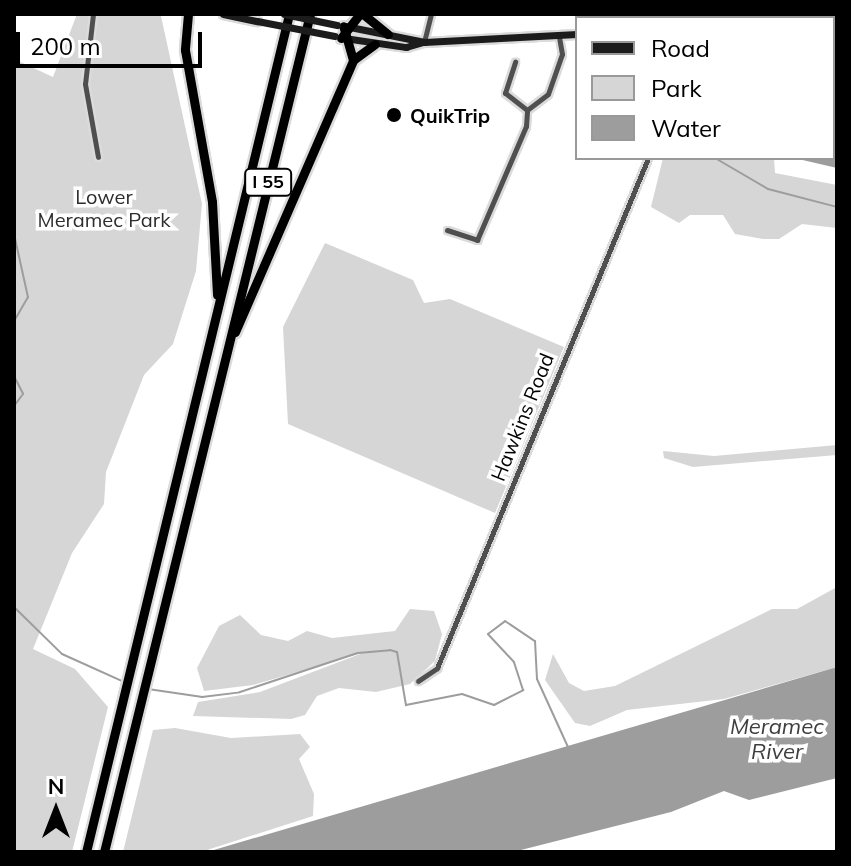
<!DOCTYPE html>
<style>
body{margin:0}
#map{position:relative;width:851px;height:866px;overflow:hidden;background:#fff;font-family:Mulish,sans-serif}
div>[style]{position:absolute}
.green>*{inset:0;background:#d6d6d6}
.water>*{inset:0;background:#9d9d9d}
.stream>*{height:2px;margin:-1px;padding:0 1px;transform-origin:1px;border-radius:1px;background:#9d9d9d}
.roads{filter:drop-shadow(2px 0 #dbdbdb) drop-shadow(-2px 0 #dbdbdb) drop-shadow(0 2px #dbdbdb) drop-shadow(0 -2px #dbdbdb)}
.street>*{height:5px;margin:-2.5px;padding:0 2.5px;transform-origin:2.5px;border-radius:2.5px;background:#4f4f4f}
.secondary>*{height:7px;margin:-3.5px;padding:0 3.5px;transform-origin:3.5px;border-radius:3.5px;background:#1c1c1c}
.highway>*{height:9px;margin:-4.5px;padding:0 4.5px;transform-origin:4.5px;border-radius:4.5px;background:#000}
.secondary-bridge>*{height:7px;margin:-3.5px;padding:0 3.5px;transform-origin:3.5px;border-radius:3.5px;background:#1c1c1c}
.dots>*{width:22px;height:22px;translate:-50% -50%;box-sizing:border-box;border:4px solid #fff;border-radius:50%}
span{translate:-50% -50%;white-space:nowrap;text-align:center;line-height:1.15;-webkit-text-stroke:7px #fff;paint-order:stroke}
.shield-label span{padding:2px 6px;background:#fff;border:2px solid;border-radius:6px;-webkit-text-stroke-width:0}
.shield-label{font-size:18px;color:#000;font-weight:700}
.poi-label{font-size:20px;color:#000;font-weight:700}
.left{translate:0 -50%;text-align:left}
.park-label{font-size:20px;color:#2d2d2d}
.street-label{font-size:20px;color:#000}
.water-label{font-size:22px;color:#3e3e3e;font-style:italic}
.frame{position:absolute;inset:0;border:16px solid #000;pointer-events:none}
.legend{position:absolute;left:575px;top:16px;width:260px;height:144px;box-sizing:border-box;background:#fff;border:2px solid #999;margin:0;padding:10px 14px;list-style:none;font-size:24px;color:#000}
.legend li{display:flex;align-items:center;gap:16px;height:40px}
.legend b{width:40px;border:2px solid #999}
.north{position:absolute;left:16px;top:770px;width:80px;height:80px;-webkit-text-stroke:6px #fff;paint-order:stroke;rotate:0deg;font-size:22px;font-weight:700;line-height:32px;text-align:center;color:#000}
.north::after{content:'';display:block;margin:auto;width:28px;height:36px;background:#000;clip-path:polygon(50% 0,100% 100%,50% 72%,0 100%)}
.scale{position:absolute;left:16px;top:32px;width:186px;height:36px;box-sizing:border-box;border:4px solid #000;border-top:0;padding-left:10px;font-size:24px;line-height:28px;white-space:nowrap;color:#000;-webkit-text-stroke:6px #fff;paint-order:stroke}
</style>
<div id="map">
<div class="green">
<div style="clip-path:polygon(77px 14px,161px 16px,202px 204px,196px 271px,173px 344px,144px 375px,106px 472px,104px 504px,72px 553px,33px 649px,75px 669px,108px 707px,72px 852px,14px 852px,14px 59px,53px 77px)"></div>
<div style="clip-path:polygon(663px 158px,774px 158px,775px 173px,837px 185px,837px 228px,802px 224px,779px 239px,763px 239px,735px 234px,723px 215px,690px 215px,679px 223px,651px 207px)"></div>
<div style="clip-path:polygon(325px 243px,413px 280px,424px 303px,450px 299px,564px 347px,495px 513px,288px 424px,283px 327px)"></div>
<div style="clip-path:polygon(837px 445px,837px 455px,693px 467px,664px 458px,663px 451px,714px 456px)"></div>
<div style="clip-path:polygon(837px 587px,837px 667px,724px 699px,627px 710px,590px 726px,575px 723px,545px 680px,553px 654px,569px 683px,584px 691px,615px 686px,772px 609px,797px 609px)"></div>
<div style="clip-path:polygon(410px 609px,434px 611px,442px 634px,435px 661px,410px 684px,376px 692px,339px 688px,317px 696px,305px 715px,291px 719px,193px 716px,198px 702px,260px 692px,368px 651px,253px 685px,204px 691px,197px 668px,219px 626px,240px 615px,261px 635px,288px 641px,307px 631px,332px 638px,395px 631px)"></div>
<div style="clip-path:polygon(175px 728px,231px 738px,300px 734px,310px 747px,299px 759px,314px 794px,313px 816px,207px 850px,123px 852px,153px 730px)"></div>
</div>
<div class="water">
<div style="clip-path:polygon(833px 73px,837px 73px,837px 168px,794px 158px,833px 158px)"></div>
<div style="clip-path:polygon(837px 667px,837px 778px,749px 800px,724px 791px,671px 812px,513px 852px,207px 852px)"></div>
</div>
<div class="stream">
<div style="left:715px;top:158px;width:61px;rotate:30.3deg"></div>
<div style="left:768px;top:189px;width:71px;rotate:14.6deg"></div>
<div style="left:14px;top:234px;width:65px;rotate:77.5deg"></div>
<div style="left:28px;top:297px;width:28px;rotate:120deg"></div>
<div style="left:14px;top:376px;width:20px;rotate:63deg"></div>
<div style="left:23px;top:394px;width:15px;rotate:127deg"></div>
<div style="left:14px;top:607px;width:67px;rotate:44.4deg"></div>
<div style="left:62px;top:654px;width:66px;rotate:24.2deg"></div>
<div style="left:148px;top:689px;width:55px;rotate:8.4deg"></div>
<div style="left:202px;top:697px;width:38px;rotate:-7deg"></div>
<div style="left:240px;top:692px;width:124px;rotate:-18.3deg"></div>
<div style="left:358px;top:653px;width:32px;rotate:-5deg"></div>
<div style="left:390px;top:650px;width:7px;rotate:16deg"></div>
<div style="left:397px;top:652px;width:54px;rotate:80.4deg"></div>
<div style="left:406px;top:705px;width:57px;rotate:-11.1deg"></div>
<div style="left:462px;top:694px;width:34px;rotate:19deg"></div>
<div style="left:494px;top:705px;width:33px;rotate:-27deg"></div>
<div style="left:523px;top:690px;width:29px;rotate:-108deg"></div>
<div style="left:514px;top:662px;width:38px;rotate:-133deg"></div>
<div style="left:488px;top:634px;width:21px;rotate:-37deg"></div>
<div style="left:505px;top:621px;width:36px;rotate:34deg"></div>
<div style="left:535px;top:641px;width:38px;rotate:87deg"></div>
<div style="left:537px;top:679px;width:75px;rotate:65.5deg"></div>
</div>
<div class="roads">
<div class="street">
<div style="left:93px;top:14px;width:70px;rotate:96.5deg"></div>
<div style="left:85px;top:84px;width:74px;rotate:79.9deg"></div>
<div style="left:663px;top:14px;width:5px;rotate:53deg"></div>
<div style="left:424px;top:42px;width:29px;rotate:-76deg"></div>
<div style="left:527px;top:110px;width:26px;rotate:-37deg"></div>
<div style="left:548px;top:94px;width:42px;rotate:-70.7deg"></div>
<div style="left:562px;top:54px;width:17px;rotate:-100deg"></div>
<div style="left:447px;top:230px;width:32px;rotate:18deg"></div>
<div style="left:477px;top:240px;width:124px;rotate:-66.7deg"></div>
<div style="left:526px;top:126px;width:16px;rotate:-86deg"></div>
<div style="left:527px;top:110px;width:28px;rotate:-142deg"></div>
<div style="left:505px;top:93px;width:33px;rotate:-72deg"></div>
<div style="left:418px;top:681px;width:23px;rotate:-34deg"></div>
<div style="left:437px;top:668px;width:552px;rotate:-67.52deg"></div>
</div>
<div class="secondary">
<div style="left:223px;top:14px;width:35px;rotate:12deg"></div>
<div style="left:624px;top:18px;width:10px;rotate:-24deg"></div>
<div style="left:345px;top:26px;width:81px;rotate:11.4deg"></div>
<div style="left:424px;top:42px;width:153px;rotate:-3deg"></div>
<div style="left:344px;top:38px;width:63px;rotate:8.3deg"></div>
<div style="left:406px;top:47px;width:17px;rotate:-17deg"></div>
</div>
<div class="highway">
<div style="left:188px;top:14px;width:36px;rotate:95deg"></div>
<div style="left:185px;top:50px;width:154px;rotate:79.9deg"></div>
<div style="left:212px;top:202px;width:93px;rotate:86.9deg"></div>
<div style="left:363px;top:14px;width:32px;rotate:39deg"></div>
<div style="left:341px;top:38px;width:31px;rotate:-52deg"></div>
<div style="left:353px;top:60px;width:27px;rotate:-36deg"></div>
<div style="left:235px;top:332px;width:296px;rotate:-66.5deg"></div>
<div style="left:353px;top:60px;width:35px;rotate:-106deg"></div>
<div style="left:86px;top:852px;width:862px;rotate:-76.38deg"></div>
<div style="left:104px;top:852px;width:863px;rotate:-76.19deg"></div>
</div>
</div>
<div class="secondary-bridge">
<div style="left:284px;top:14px;width:54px;rotate:11.7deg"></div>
<div style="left:257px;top:21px;width:79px;rotate:10.9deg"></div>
</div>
<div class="dots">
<div style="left:394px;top:115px;background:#000"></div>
</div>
<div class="shield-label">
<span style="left:268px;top:182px">I 55</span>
</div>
<div class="poi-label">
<span class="left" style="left:410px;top:115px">QuikTrip</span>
</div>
<div class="park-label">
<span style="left:104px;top:208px">Lower<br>Meramec Park</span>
</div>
<div class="street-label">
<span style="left:522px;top:417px;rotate:-68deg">Hawkins Road</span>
</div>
<div class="water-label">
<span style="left:777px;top:739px">Meramec<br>River</span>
</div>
<div class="frame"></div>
<ul class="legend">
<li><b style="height:10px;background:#1c1c1c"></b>Road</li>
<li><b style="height:22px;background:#d6d6d6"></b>Park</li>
<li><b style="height:22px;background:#9d9d9d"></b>Water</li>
</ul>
<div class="north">N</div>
<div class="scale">200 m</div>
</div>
